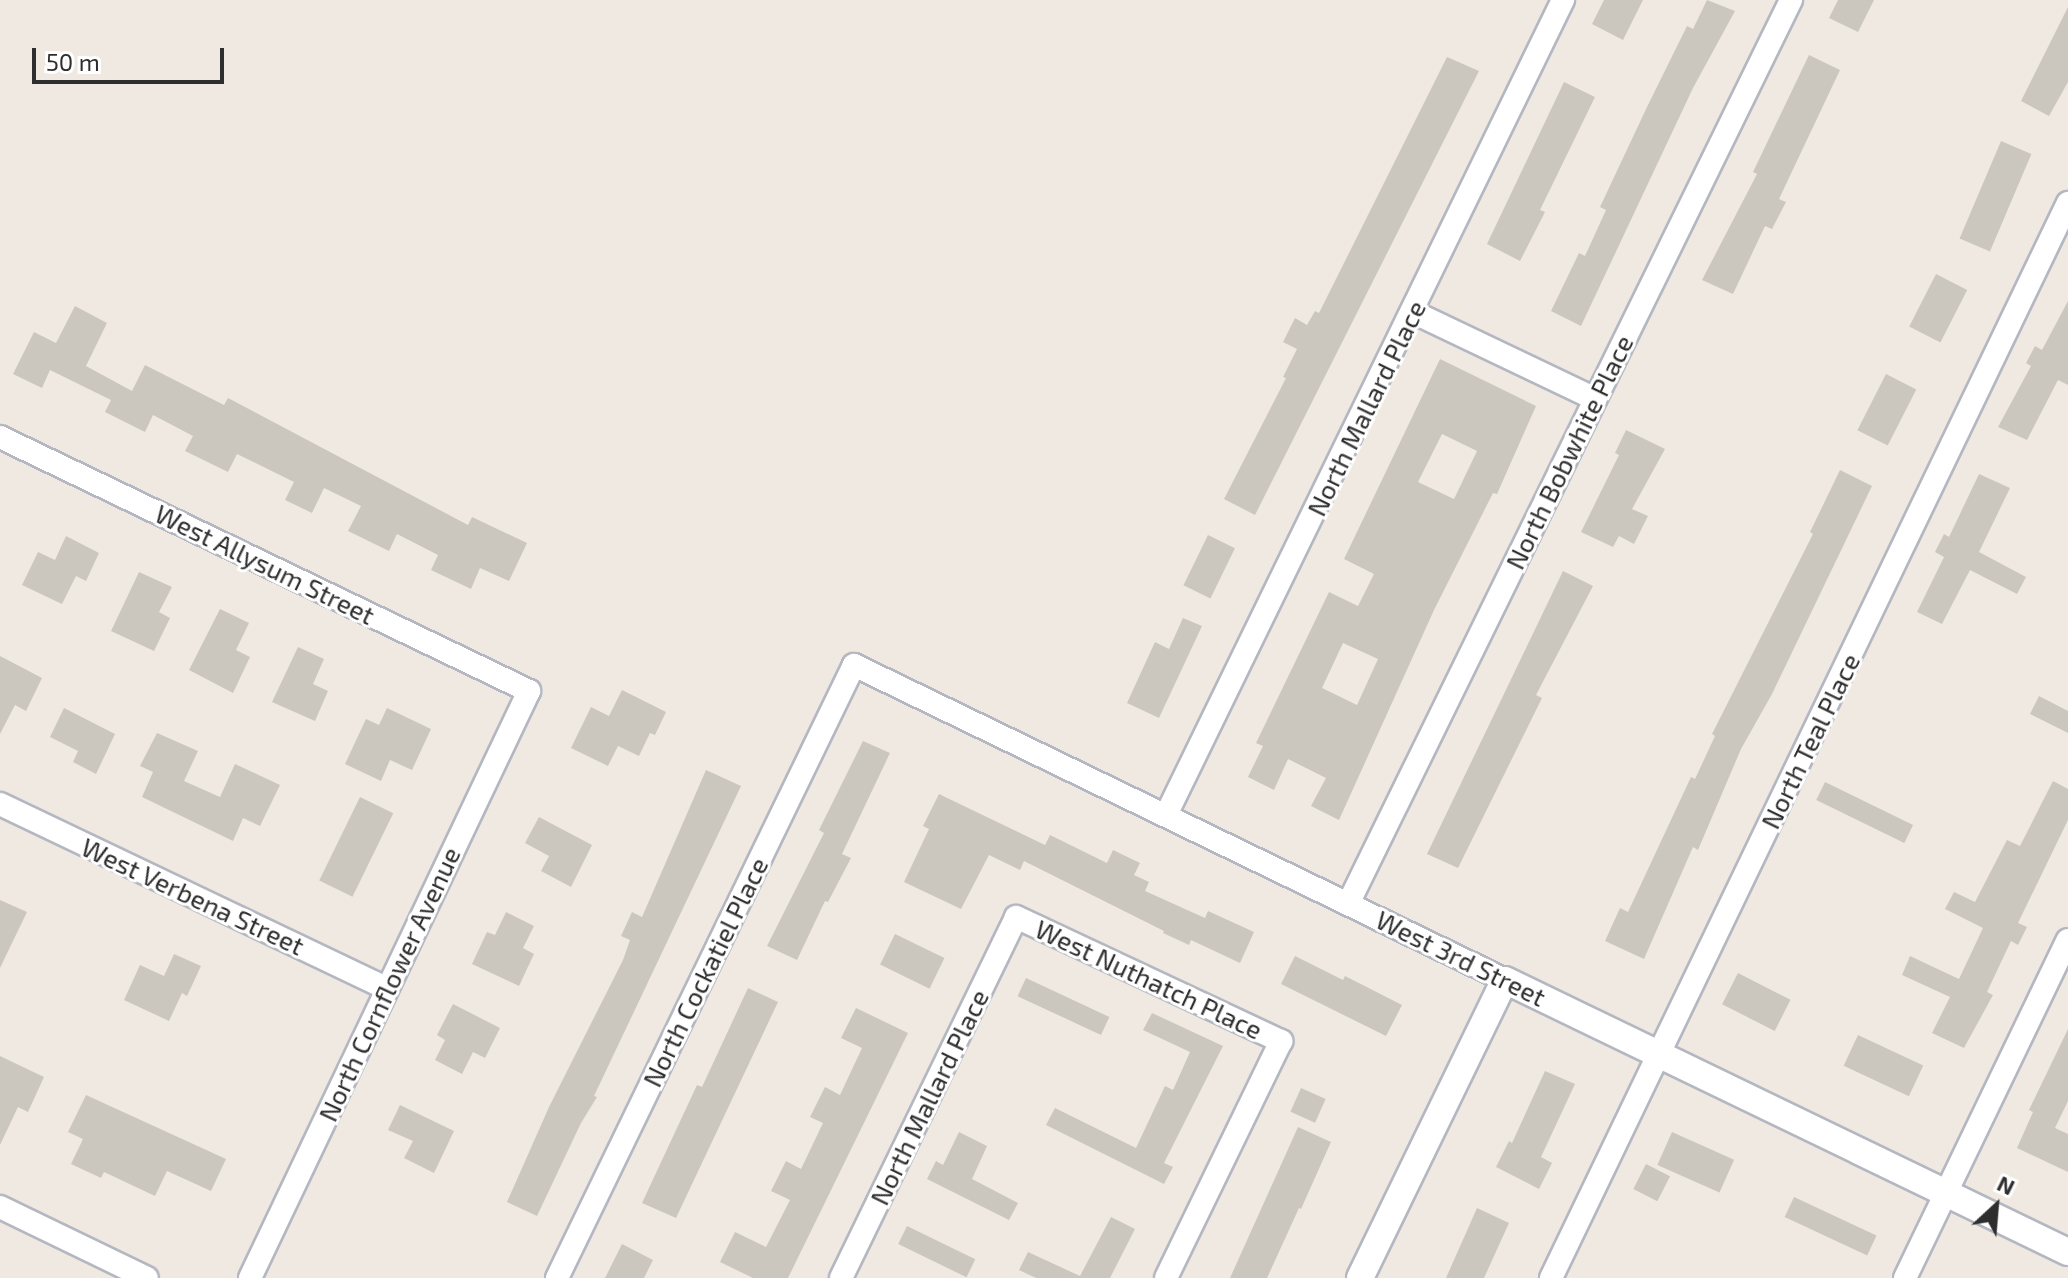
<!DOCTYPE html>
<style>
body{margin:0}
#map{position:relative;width:2068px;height:1278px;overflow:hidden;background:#efe9e1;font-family:"Exo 2",sans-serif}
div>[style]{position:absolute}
.building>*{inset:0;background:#cbc7bf;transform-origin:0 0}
.roads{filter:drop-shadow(2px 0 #b4b7c1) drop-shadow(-2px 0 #b4b7c1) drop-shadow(0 2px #b4b7c1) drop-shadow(0 -2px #b4b7c1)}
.minor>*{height:22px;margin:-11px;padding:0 11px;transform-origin:11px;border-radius:11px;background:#fff}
.tertiary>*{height:26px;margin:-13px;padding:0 13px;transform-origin:13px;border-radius:13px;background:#fff}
span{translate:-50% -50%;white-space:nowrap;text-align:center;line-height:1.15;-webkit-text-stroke:6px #fff;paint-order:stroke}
.street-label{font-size:26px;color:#2e2e2e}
.north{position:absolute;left:1956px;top:1166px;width:80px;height:80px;-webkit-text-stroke:6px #fff;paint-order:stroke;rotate:26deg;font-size:22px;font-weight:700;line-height:32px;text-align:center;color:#2e2e2e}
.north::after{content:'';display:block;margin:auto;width:28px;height:36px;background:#2e2e2e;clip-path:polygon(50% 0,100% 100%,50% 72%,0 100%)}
.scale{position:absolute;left:32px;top:48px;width:192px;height:36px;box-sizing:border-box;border:4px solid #2e2e2e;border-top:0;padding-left:10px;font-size:24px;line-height:28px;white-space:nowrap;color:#2e2e2e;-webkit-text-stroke:6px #fff;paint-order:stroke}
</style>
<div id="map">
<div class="building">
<div style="clip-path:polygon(1604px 0,1643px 0,1623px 40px,1592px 24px)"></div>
<div style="clip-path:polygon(1707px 0,1735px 11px,1693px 88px,1581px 326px,1551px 311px,1579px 253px,1585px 256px,1606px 210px,1600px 207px,1647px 107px,1687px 26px,1693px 29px)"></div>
<div style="clip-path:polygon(1838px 0,1874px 0,1858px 32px,1829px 18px)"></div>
<div style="clip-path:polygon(2068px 7px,2068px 82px,2049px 116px,2021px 101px)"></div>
<div style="clip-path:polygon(1809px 55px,1840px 70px,1779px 199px,1786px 202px,1772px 229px,1765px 226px,1733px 294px,1702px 280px,1757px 174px,1753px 172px)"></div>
<div style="clip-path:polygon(1447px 57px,1479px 71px,1255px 515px,1224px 499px,1286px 378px,1283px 377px,1297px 349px,1283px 342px,1295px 318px,1307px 325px,1315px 311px,1319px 313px)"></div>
<div style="clip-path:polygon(1564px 82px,1595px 97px,1540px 210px,1545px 212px,1520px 261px,1487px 244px)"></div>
<div style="left:2001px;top:141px;width:33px;height:106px;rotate:23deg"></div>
<div style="left:1936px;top:274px;width:35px;height:59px;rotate:27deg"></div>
<div style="clip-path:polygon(2068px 301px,2068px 385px,2058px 380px,2027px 440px,1998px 427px,2031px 366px,2026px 363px,2035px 346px,2042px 350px)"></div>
<div style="clip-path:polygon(75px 306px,107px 323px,86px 366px,132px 391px,145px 365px,224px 405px,228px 398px,468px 525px,472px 517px,527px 543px,509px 581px,480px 568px,471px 589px,431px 570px,438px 555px,397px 534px,389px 551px,348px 531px,361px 506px,324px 488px,312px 513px,285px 500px,294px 482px,237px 454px,228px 472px,185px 451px,193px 436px,153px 415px,145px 432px,105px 412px,111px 400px,50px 370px,42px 388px,13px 374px,34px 332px,56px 343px)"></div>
<div style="clip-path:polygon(evenodd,1440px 359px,1536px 406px,1497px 494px,1493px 493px,1434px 610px,1339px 820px,1311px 806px,1326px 778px,1288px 759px,1274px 790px,1248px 777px,1263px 746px,1256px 743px,1329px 592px,1358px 606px,1374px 574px,1344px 559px,1440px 359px,1442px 434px,1477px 451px,1454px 499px,1418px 482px,1442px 434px,1440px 359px,1343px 643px,1378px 659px,1357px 705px,1322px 688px,1343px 643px)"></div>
<div style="left:1886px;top:374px;width:34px;height:63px;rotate:27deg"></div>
<div style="clip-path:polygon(1626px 430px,1665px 449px,1632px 509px,1648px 516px,1634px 544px,1619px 536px,1613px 547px,1581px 532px,1619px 455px,1615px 453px)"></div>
<div style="clip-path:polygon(1840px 470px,1872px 486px,1772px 694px,1741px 749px,1698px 850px,1693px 847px,1644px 959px,1605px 941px,1620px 908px,1628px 912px,1691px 777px,1695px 779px,1715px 736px,1712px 734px,1813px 534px,1810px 532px)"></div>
<div style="clip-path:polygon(1979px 474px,2010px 488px,1979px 552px,2026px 577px,2017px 594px,1970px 570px,1942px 624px,1917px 612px,1944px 557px,1935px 552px,1944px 534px,1949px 537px)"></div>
<div style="left:1208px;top:535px;width:30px;height:56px;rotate:26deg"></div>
<div style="clip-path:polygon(66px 536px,99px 553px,86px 581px,76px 576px,62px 604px,22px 585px,38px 552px,55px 560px)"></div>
<div style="clip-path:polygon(1563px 571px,1593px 586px,1536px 695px,1542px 698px,1458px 868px,1427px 854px)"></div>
<div style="clip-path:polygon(139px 572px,172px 587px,159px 612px,170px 618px,154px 651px,111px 631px)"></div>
<div style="clip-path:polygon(220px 609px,249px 623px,236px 650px,250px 657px,233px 693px,189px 670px)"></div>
<div style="clip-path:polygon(1183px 618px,1202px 626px,1159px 718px,1127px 703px,1155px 642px,1169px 649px)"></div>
<div style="clip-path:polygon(298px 647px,324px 659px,313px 684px,328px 691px,315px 721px,272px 702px)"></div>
<div style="clip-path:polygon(0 656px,42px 678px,26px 711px,15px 705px,0 734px)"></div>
<div style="clip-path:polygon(622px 690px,666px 712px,655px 735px,650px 733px,639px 756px,618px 746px,608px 766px,571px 748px,591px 707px,609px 716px)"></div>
<div style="clip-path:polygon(2039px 696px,2068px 711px,2068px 733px,2030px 714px)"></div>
<div style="clip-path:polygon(64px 708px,115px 734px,96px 774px,73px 762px,78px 751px,50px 737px)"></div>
<div style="clip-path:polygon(387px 708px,431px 729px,412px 770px,390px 760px,381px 781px,345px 764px,366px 719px,379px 725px)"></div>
<div style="clip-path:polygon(157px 733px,198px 751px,184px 781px,220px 797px,235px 764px,280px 785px,260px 826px,243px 818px,233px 841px,142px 797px,153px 772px,140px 766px)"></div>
<div style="clip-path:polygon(863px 741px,890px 753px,842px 854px,851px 858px,828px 902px,825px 901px,797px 960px,767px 946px,824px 833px,819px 830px)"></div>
<div style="clip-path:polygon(706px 770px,741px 786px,594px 1096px,597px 1097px,581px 1123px,537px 1216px,507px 1202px,549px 1107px,623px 960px,630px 940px,621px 936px,632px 912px,642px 917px)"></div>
<div style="clip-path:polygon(2053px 781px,2068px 789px,2068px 820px,2018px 923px,2027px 927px,2018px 945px,2011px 941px,1987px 992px,1993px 995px,1964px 1048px,1932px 1033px,1950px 997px,1902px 975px,1910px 956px,1959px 979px,1983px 928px,1945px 909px,1954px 892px,1975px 902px,2007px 840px,2020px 846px)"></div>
<div style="left:1825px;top:782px;width:98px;height:20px;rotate:26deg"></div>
<div style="clip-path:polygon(939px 794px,1045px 845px,1050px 835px,1107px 863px,1113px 850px,1140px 863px,1134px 875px,1149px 882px,1145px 891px,1205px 918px,1208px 911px,1254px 932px,1240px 963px,1191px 940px,1189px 945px,1163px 933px,1164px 931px,1024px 861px,1020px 870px,989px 855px,961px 909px,904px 882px,929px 829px,923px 826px)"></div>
<div style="left:360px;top:797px;width:37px;height:93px;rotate:26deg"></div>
<div style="clip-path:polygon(539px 817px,592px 845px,571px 887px,541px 871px,549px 856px,525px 843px)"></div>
<div style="clip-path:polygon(0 900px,27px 912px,0 968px)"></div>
<div style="clip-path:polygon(506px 912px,534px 926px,523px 948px,534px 954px,519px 986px,472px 964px,487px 932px,495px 935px)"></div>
<div style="left:895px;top:934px;width:55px;height:34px;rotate:26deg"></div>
<div style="clip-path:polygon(174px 954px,201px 966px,187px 996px,182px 993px,169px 1021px,124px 1000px,140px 965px,164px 976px)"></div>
<div style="clip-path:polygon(1295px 956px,1343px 980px,1345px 976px,1402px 1005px,1386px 1036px,1281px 984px)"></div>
<div style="left:1738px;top:973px;width:59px;height:35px;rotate:27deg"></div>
<div style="left:1026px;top:978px;width:92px;height:20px;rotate:25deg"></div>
<div style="clip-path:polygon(748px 988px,778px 1002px,676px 1218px,642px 1203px,697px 1085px,702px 1087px)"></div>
<div style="clip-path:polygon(453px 1004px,500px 1028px,485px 1058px,473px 1052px,462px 1074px,435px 1060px,445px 1040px,437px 1035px)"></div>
<div style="clip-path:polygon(856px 1008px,908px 1033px,788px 1278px,753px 1278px,720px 1262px,735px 1232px,766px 1247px,790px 1200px,771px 1191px,786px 1161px,801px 1169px,823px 1123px,810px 1117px,825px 1087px,840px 1095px,862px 1048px,841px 1038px)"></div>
<div style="clip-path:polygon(1152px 1013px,1223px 1046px,1164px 1163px,1173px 1167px,1164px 1184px,1046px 1125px,1055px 1108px,1136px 1148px,1165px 1086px,1173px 1090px,1190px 1052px,1143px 1030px)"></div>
<div style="clip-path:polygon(2068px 1029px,2068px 1101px,2055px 1128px,2068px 1134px,2068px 1172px,2017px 1148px,2033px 1112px,2029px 1110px)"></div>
<div style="left:1858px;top:1035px;width:72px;height:34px;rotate:25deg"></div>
<div style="clip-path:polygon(0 1056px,44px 1077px,28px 1112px,18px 1107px,0 1145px)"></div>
<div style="clip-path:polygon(1545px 1071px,1575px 1084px,1541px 1157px,1552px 1163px,1539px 1189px,1496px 1167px,1509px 1141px,1512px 1143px)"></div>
<div style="left:1301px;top:1088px;width:27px;height:26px;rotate:24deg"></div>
<div style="clip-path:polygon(86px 1095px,226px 1159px,211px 1191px,167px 1171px,155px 1196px,104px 1172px,101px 1178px,71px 1164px,83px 1139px,68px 1132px)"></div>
<div style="clip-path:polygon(400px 1105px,454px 1131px,434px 1173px,404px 1158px,413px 1141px,388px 1130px)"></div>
<div style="clip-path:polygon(1298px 1127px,1331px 1142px,1301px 1209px,1299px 1208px,1267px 1278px,1230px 1278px)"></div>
<div style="clip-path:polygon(959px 1132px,987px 1146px,972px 1179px,1018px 1203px,1009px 1220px,927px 1179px,936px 1161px,943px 1165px)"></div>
<div style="left:1672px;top:1132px;width:68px;height:36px;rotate:24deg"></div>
<div style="left:1646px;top:1164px;width:27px;height:28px;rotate:27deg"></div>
<div style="left:1794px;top:1197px;width:91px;height:22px;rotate:25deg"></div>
<div style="clip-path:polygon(1477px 1208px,1509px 1223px,1484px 1278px,1446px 1278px)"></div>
<div style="clip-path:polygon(1111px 1217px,1135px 1229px,1110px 1278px,1036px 1278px,1019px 1270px,1028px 1252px,1080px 1276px)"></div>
<div style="left:907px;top:1226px;width:76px;height:20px;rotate:26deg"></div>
<div style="clip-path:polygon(622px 1244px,653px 1260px,644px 1278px,605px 1278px)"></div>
</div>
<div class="roads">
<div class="minor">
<div style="left:1413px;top:312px;width:202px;rotate:25.5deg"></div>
<div style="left:0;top:437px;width:587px;rotate:25.65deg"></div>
<div style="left:529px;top:691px;width:650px;rotate:115.42deg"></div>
<div style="left:0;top:804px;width:428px;rotate:25.5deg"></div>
<div style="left:1166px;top:815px;width:907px;rotate:-64.03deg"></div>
<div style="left:1348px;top:904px;width:1007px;rotate:-63.89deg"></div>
<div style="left:0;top:1207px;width:163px;rotate:25.8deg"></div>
<div style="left:557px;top:1278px;width:681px;rotate:-64.15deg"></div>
<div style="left:854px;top:665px;width:723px;rotate:25.82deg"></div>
<div style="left:841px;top:1278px;width:401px;rotate:-64.1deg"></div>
<div style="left:1016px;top:917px;width:293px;rotate:25.1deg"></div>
<div style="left:1281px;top:1041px;width:263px;rotate:115.9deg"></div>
<div style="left:1551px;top:1278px;width:1193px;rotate:-64.32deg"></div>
<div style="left:1905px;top:1278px;width:375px;rotate:-64.3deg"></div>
</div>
<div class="tertiary">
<div style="left:1360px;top:1278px;width:331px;rotate:-64.1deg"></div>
<div style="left:1505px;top:980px;width:625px;rotate:25.79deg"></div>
</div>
</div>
<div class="street-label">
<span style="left:1366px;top:408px;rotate:-64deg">North Mallard Place</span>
<span style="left:1569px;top:452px;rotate:-64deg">North Bobwhite Place</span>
<span style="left:265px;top:564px;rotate:26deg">West Allysum Street</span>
<span style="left:1810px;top:741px;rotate:-64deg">North Teal Place</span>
<span style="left:193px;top:896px;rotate:25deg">West Verbena Street</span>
<span style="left:1461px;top:958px;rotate:26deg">West 3rd Street</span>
<span style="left:705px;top:972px;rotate:-64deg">North Cockatiel Place</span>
<span style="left:1149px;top:979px;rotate:25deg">West Nuthatch Place</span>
<span style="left:389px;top:984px;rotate:-65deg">North Cornflower Avenue</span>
<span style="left:929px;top:1097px;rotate:-64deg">North Mallard Place</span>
</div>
<div class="north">N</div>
<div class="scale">50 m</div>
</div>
